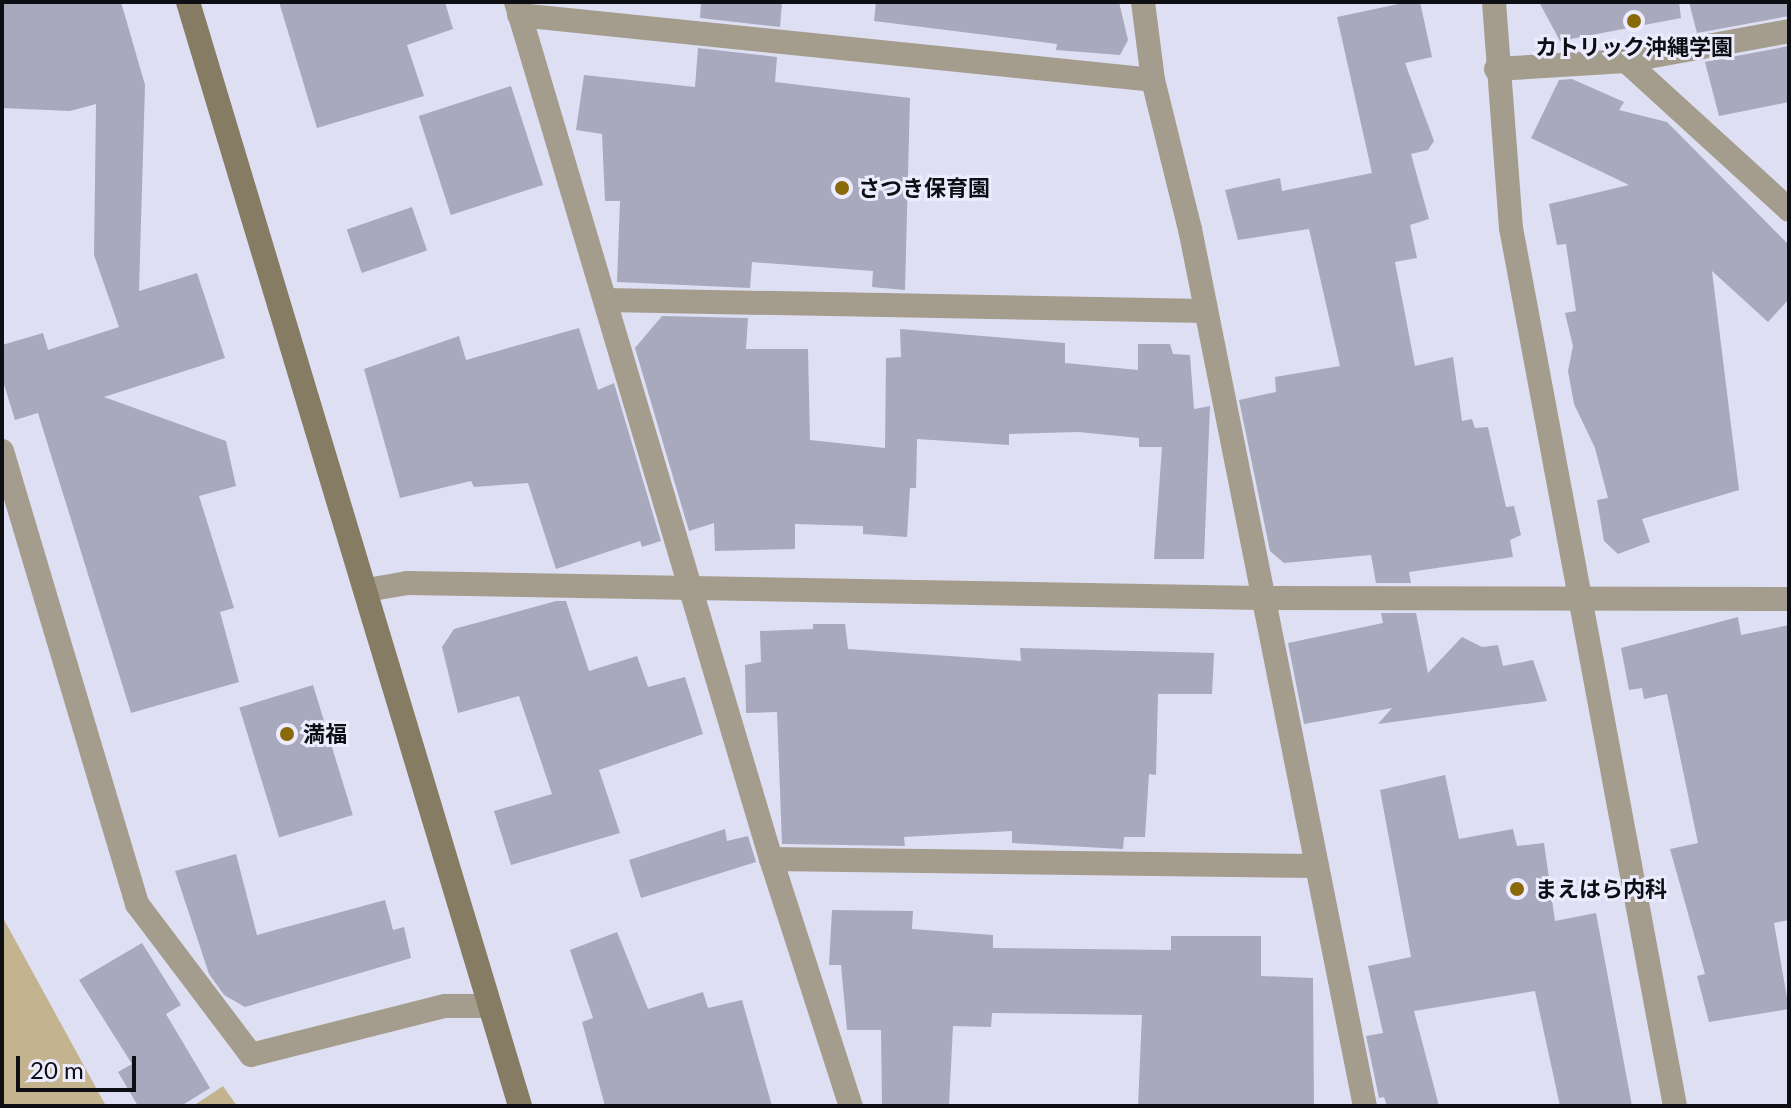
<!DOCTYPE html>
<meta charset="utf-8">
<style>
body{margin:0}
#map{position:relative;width:1791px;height:1108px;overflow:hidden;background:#dfdff4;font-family:Lato,"Noto Sans JP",sans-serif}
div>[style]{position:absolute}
.green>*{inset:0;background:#c3b38e}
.building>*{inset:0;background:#a9a9bd;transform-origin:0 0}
.street>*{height:24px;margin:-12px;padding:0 12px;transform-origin:12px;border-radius:12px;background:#a49d8d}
.secondary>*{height:24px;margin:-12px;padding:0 12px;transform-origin:12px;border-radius:12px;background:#867c64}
.dots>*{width:22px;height:22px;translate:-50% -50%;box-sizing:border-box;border:4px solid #ececfe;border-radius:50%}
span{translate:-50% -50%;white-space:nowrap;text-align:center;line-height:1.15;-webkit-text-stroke:6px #ececfe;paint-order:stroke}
.poi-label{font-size:22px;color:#0e0e15;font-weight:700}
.left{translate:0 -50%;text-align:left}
.frame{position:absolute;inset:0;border:4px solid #0e0e15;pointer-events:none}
.scale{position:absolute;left:16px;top:1056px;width:120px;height:36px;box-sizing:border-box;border:4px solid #0e0e15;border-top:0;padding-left:10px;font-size:24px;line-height:28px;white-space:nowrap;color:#0e0e15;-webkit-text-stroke:6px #ececfe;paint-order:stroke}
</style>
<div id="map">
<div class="green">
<div style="clip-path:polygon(2px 916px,106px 1106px,2px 1106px)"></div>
<div style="clip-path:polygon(223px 1086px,237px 1106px,193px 1106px)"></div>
</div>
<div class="building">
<div style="clip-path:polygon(2px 2px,121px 2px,145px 85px,139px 291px,197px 273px,225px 358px,104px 397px,226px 441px,236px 486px,199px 496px,234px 608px,220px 612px,239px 682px,131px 713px,38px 413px,15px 420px,2px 378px,2px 345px,43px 333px,48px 350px,119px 327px,94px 255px,96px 104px,70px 111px,2px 108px)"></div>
<div style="clip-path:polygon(279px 2px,445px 2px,453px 29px,407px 45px,424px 96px,317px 128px)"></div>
<div style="clip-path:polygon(701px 2px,782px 2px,780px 27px,700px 18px)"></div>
<div style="clip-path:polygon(876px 2px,1119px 2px,1128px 40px,1120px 55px,1056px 50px,1057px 44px,874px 21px)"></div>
<div style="clip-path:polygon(1408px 2px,1420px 2px,1432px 57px,1405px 63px,1434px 141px,1428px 150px,1411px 154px,1429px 219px,1410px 225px,1417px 258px,1395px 262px,1415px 366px,1453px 357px,1462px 421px,1472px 419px,1475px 428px,1488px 427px,1506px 507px,1514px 506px,1521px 535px,1510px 540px,1513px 557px,1409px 572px,1411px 583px,1376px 583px,1371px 555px,1284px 563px,1270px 551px,1239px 400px,1276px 392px,1275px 377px,1340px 366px,1309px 229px,1238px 240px,1225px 190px,1280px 178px,1282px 191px,1372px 173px,1337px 17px)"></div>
<div style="clip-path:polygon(1539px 2px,1679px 2px,1681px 18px,1560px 41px)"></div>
<div style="clip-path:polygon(1689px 2px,1789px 2px,1789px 16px,1697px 33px)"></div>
<div style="clip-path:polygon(1789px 46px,1789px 102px,1719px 116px,1705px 62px)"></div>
<div style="clip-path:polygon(698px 48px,777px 57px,775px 82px,910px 98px,905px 290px,872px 287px,873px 271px,752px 262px,750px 288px,617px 282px,620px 201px,605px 201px,602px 134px,576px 130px,584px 75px,695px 87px)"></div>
<div style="clip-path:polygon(1572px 79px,1624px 102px,1619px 110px,1667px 122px,1789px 245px,1789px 299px,1768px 322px,1712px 271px,1739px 490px,1642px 519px,1650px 542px,1618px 554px,1604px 541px,1597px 500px,1608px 498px,1595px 448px,1574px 404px,1568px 371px,1573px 346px,1565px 313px,1576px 311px,1566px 244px,1557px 245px,1549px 204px,1629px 185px,1531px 138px,1559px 80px)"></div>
<div style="left:511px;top:86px;width:104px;height:97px;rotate:72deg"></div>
<div style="left:412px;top:207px;width:46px;height:69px;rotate:71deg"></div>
<div style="clip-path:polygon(662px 316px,748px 318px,746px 349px,808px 349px,810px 440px,885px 448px,886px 358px,901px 357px,900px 329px,1065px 343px,1065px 363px,1138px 370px,1138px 344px,1170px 344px,1173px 354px,1190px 355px,1194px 409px,1210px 406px,1204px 559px,1154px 559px,1162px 447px,1139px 447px,1139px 438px,1078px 432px,1009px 434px,1009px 445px,917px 439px,916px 488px,910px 488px,907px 537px,863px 534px,863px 526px,795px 524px,795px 549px,715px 551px,714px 523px,689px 531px,635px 348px)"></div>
<div style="clip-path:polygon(579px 328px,598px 390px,614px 383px,661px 541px,642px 547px,640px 541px,556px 569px,528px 483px,474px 487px,471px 481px,400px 498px,364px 369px,459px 336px,466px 360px)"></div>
<div style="clip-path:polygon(556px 601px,566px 601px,589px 671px,637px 656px,648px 687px,685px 677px,703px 734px,599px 770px,620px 833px,511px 865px,494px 811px,552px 794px,519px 696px,458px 713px,442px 647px,454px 629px)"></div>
<div style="clip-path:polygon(1381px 613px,1416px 613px,1428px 673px,1462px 637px,1482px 647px,1498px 645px,1503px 666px,1533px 660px,1547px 701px,1378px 724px,1392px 708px,1304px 724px,1288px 643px,1383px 623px)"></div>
<div style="clip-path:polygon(1738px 617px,1741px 635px,1789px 625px,1789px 920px,1774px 923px,1789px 1009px,1709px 1022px,1697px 976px,1705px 974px,1670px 849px,1698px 843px,1667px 694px,1644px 699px,1642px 688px,1629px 690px,1621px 648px)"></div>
<div style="clip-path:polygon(813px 624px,845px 624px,848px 649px,1021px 661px,1020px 648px,1214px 653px,1212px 694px,1158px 694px,1156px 775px,1149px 774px,1145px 837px,1124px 837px,1123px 849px,1012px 843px,1012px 831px,904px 837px,905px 846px,782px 844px,777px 712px,746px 713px,745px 665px,761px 662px,760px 631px,813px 629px)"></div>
<div style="left:313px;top:685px;width:136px;height:77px;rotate:73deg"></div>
<div style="clip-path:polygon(1445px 775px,1459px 839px,1513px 829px,1517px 846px,1544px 843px,1555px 921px,1596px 913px,1632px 1106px,1560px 1106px,1535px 991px,1414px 1011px,1439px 1106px,1387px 1106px,1384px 1097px,1379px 1098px,1366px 1036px,1383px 1033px,1368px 966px,1411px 957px,1380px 790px)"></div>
<div style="clip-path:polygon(725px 829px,727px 841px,748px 836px,756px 862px,641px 898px,629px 860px)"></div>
<div style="clip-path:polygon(236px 854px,257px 935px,385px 900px,393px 930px,404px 927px,411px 958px,245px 1007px,224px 995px,209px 974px,175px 871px)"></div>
<div style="clip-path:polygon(832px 910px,913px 911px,912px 929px,993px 935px,993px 948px,1171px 950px,1171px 936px,1261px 936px,1261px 976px,1313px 978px,1314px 1106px,1138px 1106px,1142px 1015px,992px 1013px,991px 1027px,953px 1026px,949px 1106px,882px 1106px,881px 1030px,847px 1030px,841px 965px,829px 965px)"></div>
<div style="clip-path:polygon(617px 932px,648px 1009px,703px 992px,708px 1008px,742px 1000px,772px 1106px,605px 1106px,582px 1022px,593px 1018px,570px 950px)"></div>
<div style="clip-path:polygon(142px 943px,181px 1005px,166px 1014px,210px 1088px,181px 1106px,138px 1106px,118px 1072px,132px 1064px,79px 980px)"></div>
</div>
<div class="street">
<div style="left:516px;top:2px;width:894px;rotate:73.43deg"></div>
<div style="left:771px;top:859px;width:260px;rotate:72.1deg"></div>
<div style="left:1143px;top:2px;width:79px;rotate:82.7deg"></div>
<div style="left:1153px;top:80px;width:154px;rotate:76.1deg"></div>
<div style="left:1190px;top:229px;width:894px;rotate:78.72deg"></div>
<div style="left:1494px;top:2px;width:227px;rotate:85.7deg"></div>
<div style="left:1511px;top:228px;width:893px;rotate:79.42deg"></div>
<div style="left:519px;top:15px;width:637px;rotate:5.85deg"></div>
<div style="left:1626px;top:61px;width:221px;rotate:42.4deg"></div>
<div style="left:1496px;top:69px;width:130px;rotate:-3.5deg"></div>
<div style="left:1626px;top:61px;width:166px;rotate:-10.4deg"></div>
<div style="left:606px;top:300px;width:599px;rotate:1.05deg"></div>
<div style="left:2px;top:451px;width:473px;rotate:73.4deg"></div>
<div style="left:137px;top:904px;width:189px;rotate:52.9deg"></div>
<div style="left:251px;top:1055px;width:200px;rotate:-14.2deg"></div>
<div style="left:445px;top:1006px;width:44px"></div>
<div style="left:367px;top:590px;width:41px;rotate:-9.9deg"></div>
<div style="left:407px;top:583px;width:853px;rotate:1.01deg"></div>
<div style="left:1260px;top:598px;width:529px;rotate:0.11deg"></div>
<div style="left:771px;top:859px;width:545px;rotate:0.74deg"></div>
</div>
<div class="secondary">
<div style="left:188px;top:2px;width:1153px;rotate:73.26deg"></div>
</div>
<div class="dots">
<div style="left:1634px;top:21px;background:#896908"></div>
<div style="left:842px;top:188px;background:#896908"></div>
<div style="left:287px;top:734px;background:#896908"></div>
<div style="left:1517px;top:889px;background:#896908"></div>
</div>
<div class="poi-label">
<span style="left:1634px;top:47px">カトリック沖縄学園</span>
<span class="left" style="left:858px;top:188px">さつき保育園</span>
<span class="left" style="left:303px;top:734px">満福</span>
<span class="left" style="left:1535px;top:889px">まえはら内科</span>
</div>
<div class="frame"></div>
<div class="scale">20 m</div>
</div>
